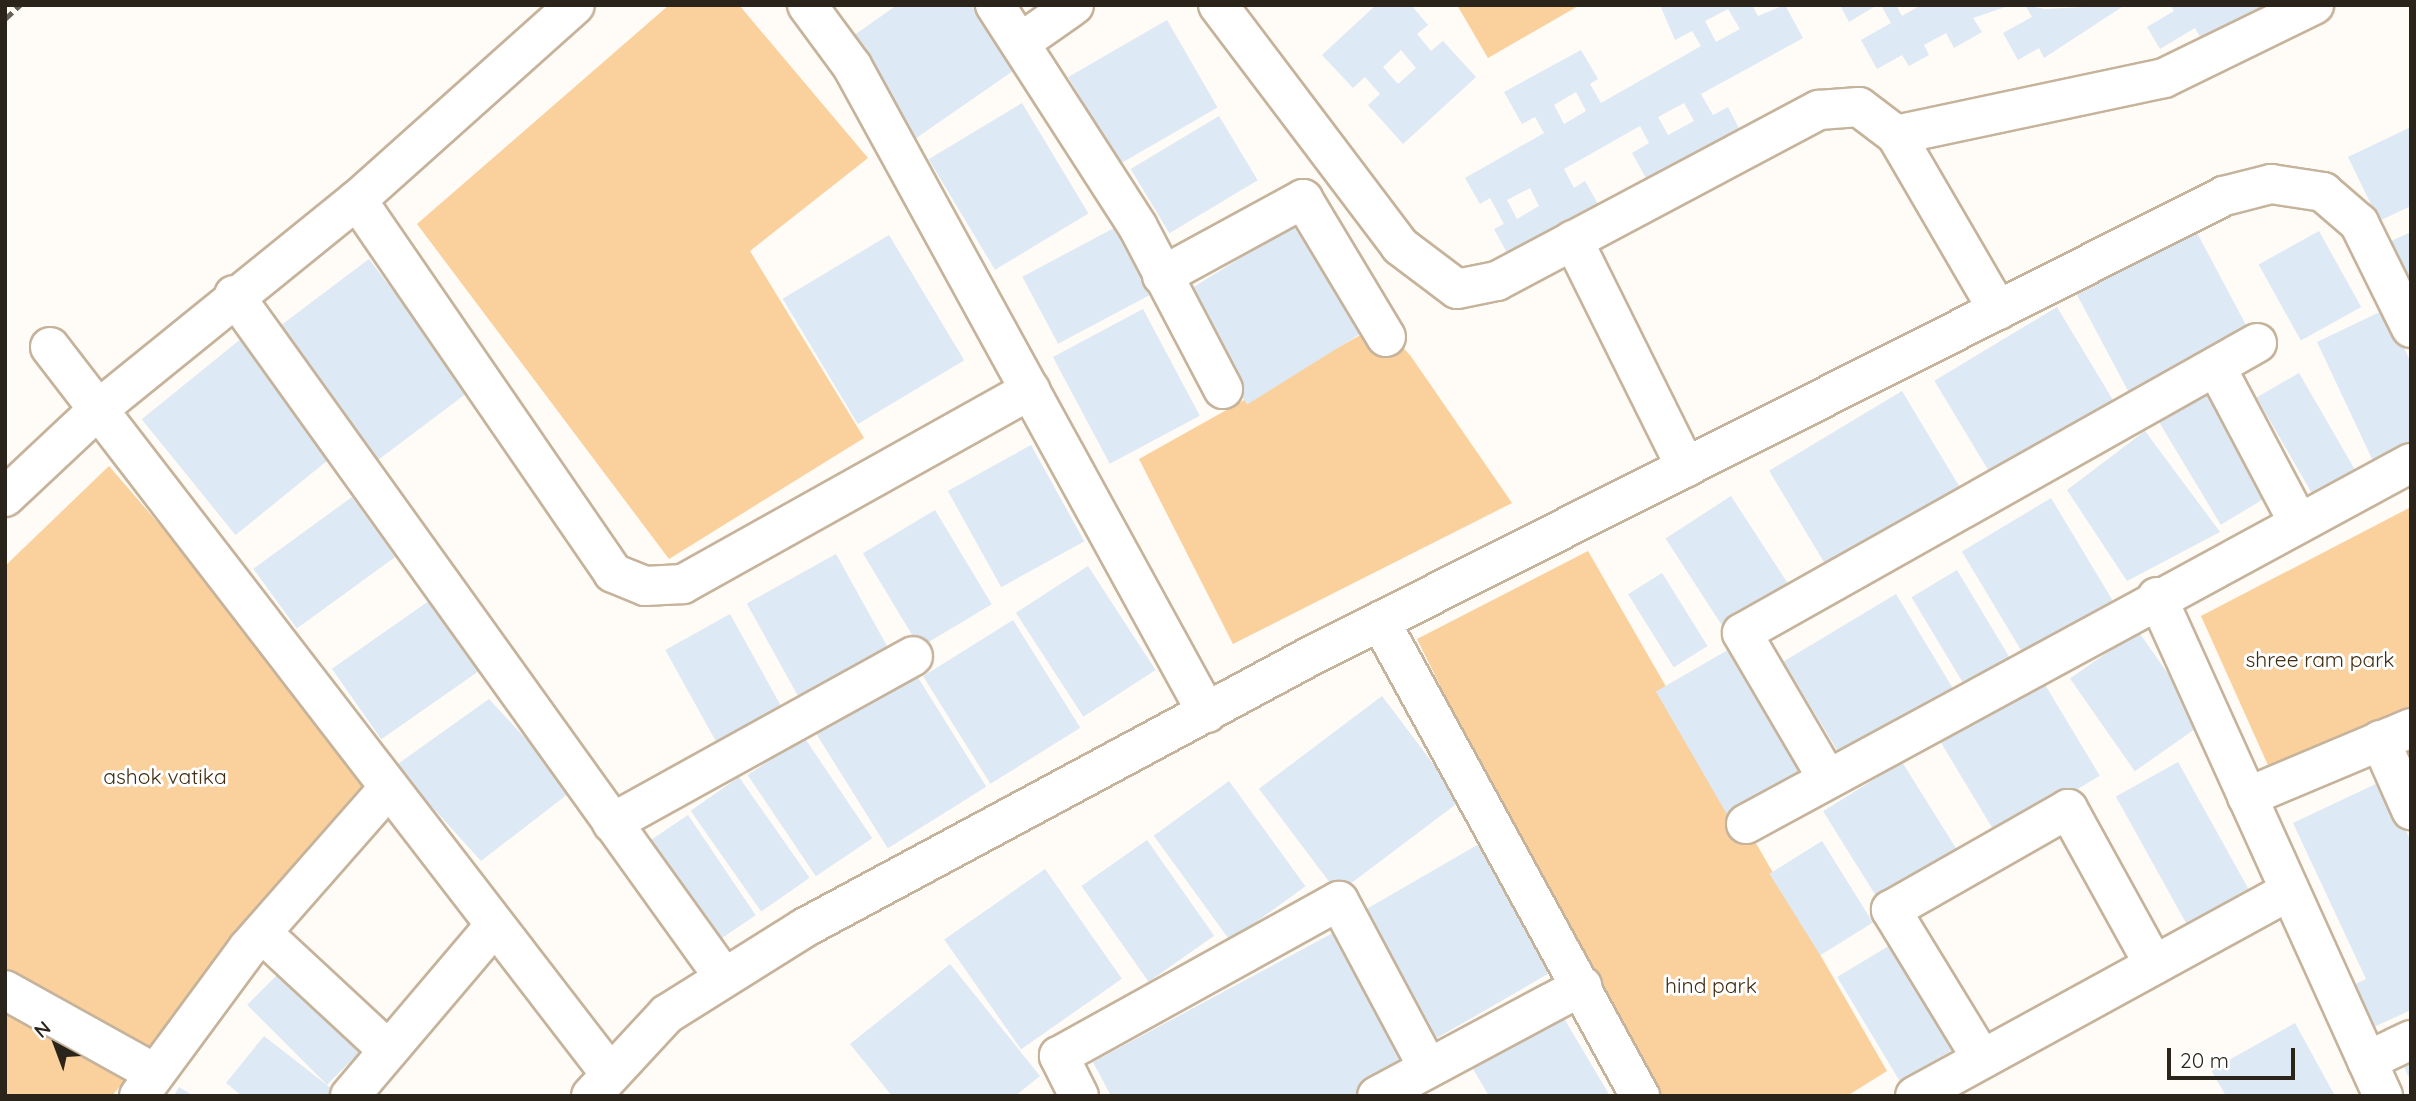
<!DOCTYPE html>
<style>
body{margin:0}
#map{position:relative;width:2416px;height:1101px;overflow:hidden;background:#fffbf6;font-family:Quicksand,sans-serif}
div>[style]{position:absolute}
.green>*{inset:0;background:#fad09c}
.building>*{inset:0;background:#dde9f4;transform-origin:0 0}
.roads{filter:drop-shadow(2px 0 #c6b39b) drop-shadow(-2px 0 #c6b39b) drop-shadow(0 2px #c6b39b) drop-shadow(0 -2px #c6b39b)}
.minor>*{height:38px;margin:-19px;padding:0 19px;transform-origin:19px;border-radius:19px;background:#fff}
.rail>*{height:5px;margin-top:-2.5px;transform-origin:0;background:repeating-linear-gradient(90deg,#666058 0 10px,transparent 0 15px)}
span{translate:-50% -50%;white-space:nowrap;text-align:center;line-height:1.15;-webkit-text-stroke:6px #fff;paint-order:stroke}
.park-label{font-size:21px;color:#402c10}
.frame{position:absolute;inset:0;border:7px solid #2b241b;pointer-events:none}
.north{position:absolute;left:21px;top:1010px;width:70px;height:70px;-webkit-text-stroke:5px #fff;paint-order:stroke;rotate:319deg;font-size:19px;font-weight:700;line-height:28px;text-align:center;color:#2b241b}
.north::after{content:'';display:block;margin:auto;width:24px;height:32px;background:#2b241b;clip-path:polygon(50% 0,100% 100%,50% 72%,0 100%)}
.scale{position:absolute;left:2167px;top:1048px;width:128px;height:32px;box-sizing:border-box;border:4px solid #2b241b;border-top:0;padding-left:9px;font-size:21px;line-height:24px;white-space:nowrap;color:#2b241b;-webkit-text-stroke:5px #fff;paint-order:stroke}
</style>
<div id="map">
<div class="green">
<div style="clip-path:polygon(669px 5px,739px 5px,868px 158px,750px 251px,864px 438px,669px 559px,417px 224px)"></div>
<div style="clip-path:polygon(1457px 5px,1580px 5px,1488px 58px)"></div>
<div style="clip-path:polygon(1380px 324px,1410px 355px,1512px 503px,1233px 644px,1139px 459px)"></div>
<div style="clip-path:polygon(109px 466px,374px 773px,112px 1096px,5px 1096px,5px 566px)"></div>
<div style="clip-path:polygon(2411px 507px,2411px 748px,2285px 803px,2201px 616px)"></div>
<div style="clip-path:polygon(1588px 551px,1887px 1071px,1847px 1096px,1644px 1096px,1417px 639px)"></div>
</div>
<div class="building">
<div style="clip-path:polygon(897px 5px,987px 5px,1026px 62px,912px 141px,843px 43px)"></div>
<div style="clip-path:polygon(evenodd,1376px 5px,1411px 5px,1428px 25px,1417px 34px,1431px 51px,1443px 41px,1476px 77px,1403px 144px,1368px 105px,1380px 94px,1365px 77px,1353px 88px,1322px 55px,1376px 5px,1401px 50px,1416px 68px,1398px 84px,1383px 67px,1401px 50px)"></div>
<div style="clip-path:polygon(evenodd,1660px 5px,1752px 5px,1758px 16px,1785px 5px,1803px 38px,1701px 94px,1713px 115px,1728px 107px,1743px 136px,1651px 187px,1632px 153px,1649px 143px,1640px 126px,1564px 169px,1574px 188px,1585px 181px,1603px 213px,1513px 264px,1494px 229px,1504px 224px,1490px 198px,1480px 204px,1465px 178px,1544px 133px,1535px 117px,1522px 124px,1504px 92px,1581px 50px,1598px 79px,1590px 84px,1601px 103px,1701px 46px,1692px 31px,1675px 40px,1660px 5px,1728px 9px,1740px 29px,1716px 42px,1705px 21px,1728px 9px,1660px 5px,1576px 92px,1586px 111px,1564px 124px,1554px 105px,1576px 92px,1660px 5px,1684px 103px,1694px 121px,1668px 135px,1658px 117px,1684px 103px,1660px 5px,1530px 188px,1539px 206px,1517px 219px,1507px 200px,1530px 188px)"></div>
<div style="clip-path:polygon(1840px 5px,1877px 5px,1849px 22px)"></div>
<div style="clip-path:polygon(1881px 5px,1896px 5px,1902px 16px,1921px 5px,2011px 5px,1973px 18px,1982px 32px,1954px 48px,1946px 33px,1924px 45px,1929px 55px,1909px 66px,1902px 55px,1877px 69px,1861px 40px,1891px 23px)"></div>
<div style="clip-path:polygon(2025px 5px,2045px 9px,2125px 5px,2044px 58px,2039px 48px,2018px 60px,2003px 33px,2032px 17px)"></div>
<div style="clip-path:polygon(2170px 5px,2269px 5px,2203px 42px,2195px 28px,2160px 49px,2147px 27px,2174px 11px)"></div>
<div style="left:1167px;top:20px;width:101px;height:114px;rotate:60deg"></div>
<div style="left:1022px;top:103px;width:129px;height:109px;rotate:59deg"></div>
<div style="left:1219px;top:116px;width:75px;height:103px;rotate:59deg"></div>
<div style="clip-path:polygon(2411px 127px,2411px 206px,2379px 221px,2348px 157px)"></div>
<div style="left:1131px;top:219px;width:76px;height:123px;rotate:62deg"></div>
<div style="left:1293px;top:225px;width:128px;height:134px;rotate:58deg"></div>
<div style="left:2196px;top:231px;width:113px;height:135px;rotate:62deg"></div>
<div style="left:2319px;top:231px;width:87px;height:69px;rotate:61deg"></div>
<div style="clip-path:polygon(2411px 232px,2411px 287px,2389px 242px)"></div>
<div style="left:889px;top:235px;width:146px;height:124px;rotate:59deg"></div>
<div style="left:369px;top:259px;width:166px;height:118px;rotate:53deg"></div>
<div style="left:2057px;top:307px;width:120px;height:143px;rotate:59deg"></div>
<div style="left:1143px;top:309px;width:121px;height:102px;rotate:62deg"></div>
<div style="clip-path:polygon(2386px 309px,2411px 363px,2411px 446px,2374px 463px,2317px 342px)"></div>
<div style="left:242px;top:338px;width:149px;height:129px;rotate:51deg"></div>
<div style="left:2299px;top:373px;width:117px;height:49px;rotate:60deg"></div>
<div style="left:2215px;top:387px;width:121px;height:66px;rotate:59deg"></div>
<div style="left:1902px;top:391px;width:118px;height:155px;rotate:59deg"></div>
<div style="clip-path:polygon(2145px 431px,2220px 532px,2127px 581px,2067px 490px)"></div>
<div style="left:1031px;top:445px;width:110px;height:95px;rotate:61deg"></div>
<div style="left:1731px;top:496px;width:112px;height:78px;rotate:57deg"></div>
<div style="left:352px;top:497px;width:74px;height:122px;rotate:54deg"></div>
<div style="left:2051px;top:498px;width:120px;height:104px;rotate:59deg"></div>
<div style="left:935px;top:510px;width:110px;height:84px;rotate:59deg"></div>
<div style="left:836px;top:554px;width:118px;height:102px;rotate:61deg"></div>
<div style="left:1088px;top:566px;width:124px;height:86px;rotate:57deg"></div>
<div style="left:1957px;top:570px;width:114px;height:53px;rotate:59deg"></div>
<div style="left:1662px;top:573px;width:86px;height:40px;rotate:58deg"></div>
<div style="left:1896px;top:594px;width:120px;height:131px;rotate:59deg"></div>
<div style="left:436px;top:596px;width:86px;height:127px;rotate:55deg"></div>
<div style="left:730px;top:614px;width:117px;height:74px;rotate:61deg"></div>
<div style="left:1013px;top:620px;width:127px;height:106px;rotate:58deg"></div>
<div style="left:2138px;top:631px;width:113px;height:83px;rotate:55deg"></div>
<div style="left:1733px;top:647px;width:145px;height:89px;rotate:60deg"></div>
<div style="left:912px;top:668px;width:140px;height:116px;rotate:58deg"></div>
<div style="left:2041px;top:678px;width:114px;height:119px;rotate:59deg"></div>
<div style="left:1382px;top:696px;width:131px;height:154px;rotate:53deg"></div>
<div style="clip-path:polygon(489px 699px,573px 790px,481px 861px,395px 766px)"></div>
<div style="left:804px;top:737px;width:122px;height:68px;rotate:56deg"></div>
<div style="left:1902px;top:762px;width:107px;height:93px;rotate:58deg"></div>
<div style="left:2178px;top:762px;width:145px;height:71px;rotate:61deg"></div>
<div style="left:739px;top:777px;width:123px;height:59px;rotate:55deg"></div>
<div style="left:1229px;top:781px;width:130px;height:93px;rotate:54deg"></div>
<div style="clip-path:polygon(2382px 781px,2411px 841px,2411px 1010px,2365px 1031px,2345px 989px,2366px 979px,2293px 823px)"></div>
<div style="left:688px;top:815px;width:121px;height:50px;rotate:56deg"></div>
<div style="left:1147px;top:840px;width:117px;height:80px;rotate:55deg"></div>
<div style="left:1486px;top:840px;width:147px;height:142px;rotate:60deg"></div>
<div style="left:1822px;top:841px;width:96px;height:62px;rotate:58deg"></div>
<div style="left:1045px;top:869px;width:134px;height:123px;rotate:55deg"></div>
<div style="clip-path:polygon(1344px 927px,1417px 1062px,1354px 1096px,1111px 1096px,1093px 1062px)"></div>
<div style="left:1892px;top:944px;width:122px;height:64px;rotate:59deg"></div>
<div style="clip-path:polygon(950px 964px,1040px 1076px,1015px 1096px,892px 1096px,850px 1044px)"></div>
<div style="left:286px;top:966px;width:113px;height:55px;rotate:45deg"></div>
<div style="clip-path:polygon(1559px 1010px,1610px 1096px,1489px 1096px,1470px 1064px)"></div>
<div style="clip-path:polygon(2295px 1023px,2335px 1096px,2226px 1096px,2211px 1070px)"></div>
<div style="clip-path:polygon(264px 1036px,337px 1093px,335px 1096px,242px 1096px,226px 1083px)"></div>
<div style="clip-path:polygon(2411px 1051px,2411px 1081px,2399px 1057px)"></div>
<div style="clip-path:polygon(179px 1087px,194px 1096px,174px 1096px)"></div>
</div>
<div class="roads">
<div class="minor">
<div style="left:807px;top:5px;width:76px;rotate:53.6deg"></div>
<div style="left:852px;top:66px;width:738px;rotate:61.25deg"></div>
<div style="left:995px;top:5px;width:264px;rotate:57.2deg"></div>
<div style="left:1138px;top:227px;width:183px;rotate:62.3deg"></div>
<div style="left:1218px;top:5px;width:302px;rotate:52.9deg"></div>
<div style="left:1400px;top:246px;width:71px;rotate:37deg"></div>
<div style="left:1457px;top:289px;width:41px;rotate:-11.3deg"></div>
<div style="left:1497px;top:281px;width:365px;rotate:-28deg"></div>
<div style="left:1819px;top:110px;width:40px;rotate:-4.3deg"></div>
<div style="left:1859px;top:107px;width:46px;rotate:37.1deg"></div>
<div style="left:1896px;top:135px;width:203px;rotate:59.8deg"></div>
<div style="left:1020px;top:43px;width:66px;rotate:-35.1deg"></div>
<div style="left:1896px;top:135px;width:274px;rotate:-12deg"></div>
<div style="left:2164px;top:78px;width:167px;rotate:-26deg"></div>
<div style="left:357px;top:200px;width:452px;rotate:55.5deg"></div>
<div style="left:613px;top:573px;width:35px;rotate:22deg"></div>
<div style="left:645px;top:586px;width:38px;rotate:-3deg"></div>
<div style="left:683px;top:584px;width:398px;rotate:-29.2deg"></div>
<div style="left:1573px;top:240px;width:254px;rotate:63.6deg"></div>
<div style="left:1162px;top:276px;width:161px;rotate:-28.6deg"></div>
<div style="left:1303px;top:199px;width:161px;rotate:59deg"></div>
<div style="left:234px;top:295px;width:838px;rotate:54.32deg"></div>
<div style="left:50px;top:347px;width:914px;rotate:52.38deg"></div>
<div style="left:2216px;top:367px;width:175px;rotate:62.1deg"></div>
<div style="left:5px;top:497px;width:132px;rotate:-43.2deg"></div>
<div style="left:101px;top:407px;width:329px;rotate:-39deg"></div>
<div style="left:357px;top:200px;width:292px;rotate:-41.8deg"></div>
<div style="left:2157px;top:597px;width:548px;rotate:65.63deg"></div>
<div style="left:1380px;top:621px;width:542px;rotate:61.31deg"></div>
<div style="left:2380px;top:740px;width:77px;rotate:66.1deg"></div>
<div style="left:1827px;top:778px;width:168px;rotate:-120.4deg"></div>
<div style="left:1742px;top:633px;width:591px;rotate:-29.38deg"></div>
<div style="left:2247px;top:797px;width:178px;rotate:-22.8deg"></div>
<div style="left:612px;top:823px;width:344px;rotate:-29deg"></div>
<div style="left:1746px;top:824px;width:757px;rotate:-28.5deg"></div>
<div style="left:262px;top:933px;width:172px;rotate:42.9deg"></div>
<div style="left:5px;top:990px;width:171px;rotate:29.1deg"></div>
<div style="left:1982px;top:1059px;width:175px;rotate:-121.4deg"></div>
<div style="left:1891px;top:910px;width:204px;rotate:-29.7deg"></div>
<div style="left:2068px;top:809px;width:178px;rotate:61.1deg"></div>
<div style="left:2367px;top:1061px;width:49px;rotate:-25.5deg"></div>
<div style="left:139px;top:1096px;width:184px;rotate:-53.6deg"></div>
<div style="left:248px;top:948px;width:210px;rotate:-48.7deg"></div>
<div style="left:350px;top:1096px;width:223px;rotate:-49.7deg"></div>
<div style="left:591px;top:1096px;width:112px;rotate:-47.2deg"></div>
<div style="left:667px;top:1014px;width:162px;rotate:-32.1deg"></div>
<div style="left:804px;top:928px;width:571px;rotate:-28.23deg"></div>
<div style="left:1307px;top:658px;width:1027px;rotate:-26.74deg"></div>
<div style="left:2224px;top:196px;width:49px;rotate:-14.3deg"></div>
<div style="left:2271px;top:184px;width:53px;rotate:8.7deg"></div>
<div style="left:2323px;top:192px;width:48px;rotate:40.7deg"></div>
<div style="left:2359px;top:223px;width:117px;rotate:63.7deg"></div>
<div style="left:1079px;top:1096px;width:45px;rotate:-116.6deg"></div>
<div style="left:1059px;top:1056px;width:320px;rotate:-29deg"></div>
<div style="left:1339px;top:901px;width:189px;rotate:61.9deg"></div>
<div style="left:1377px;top:1096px;width:233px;rotate:-28.2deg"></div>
<div style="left:1915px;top:1096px;width:426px;rotate:-28.7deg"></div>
</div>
</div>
<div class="rail">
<div style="left:5px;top:19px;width:21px;rotate:-43deg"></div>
</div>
<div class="park-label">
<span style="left:2320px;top:659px">shree ram park</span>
<span style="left:165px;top:776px">ashok vatika</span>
<span style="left:1711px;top:985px">hind park</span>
</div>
<div class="frame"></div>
<div class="north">N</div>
<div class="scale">20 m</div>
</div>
